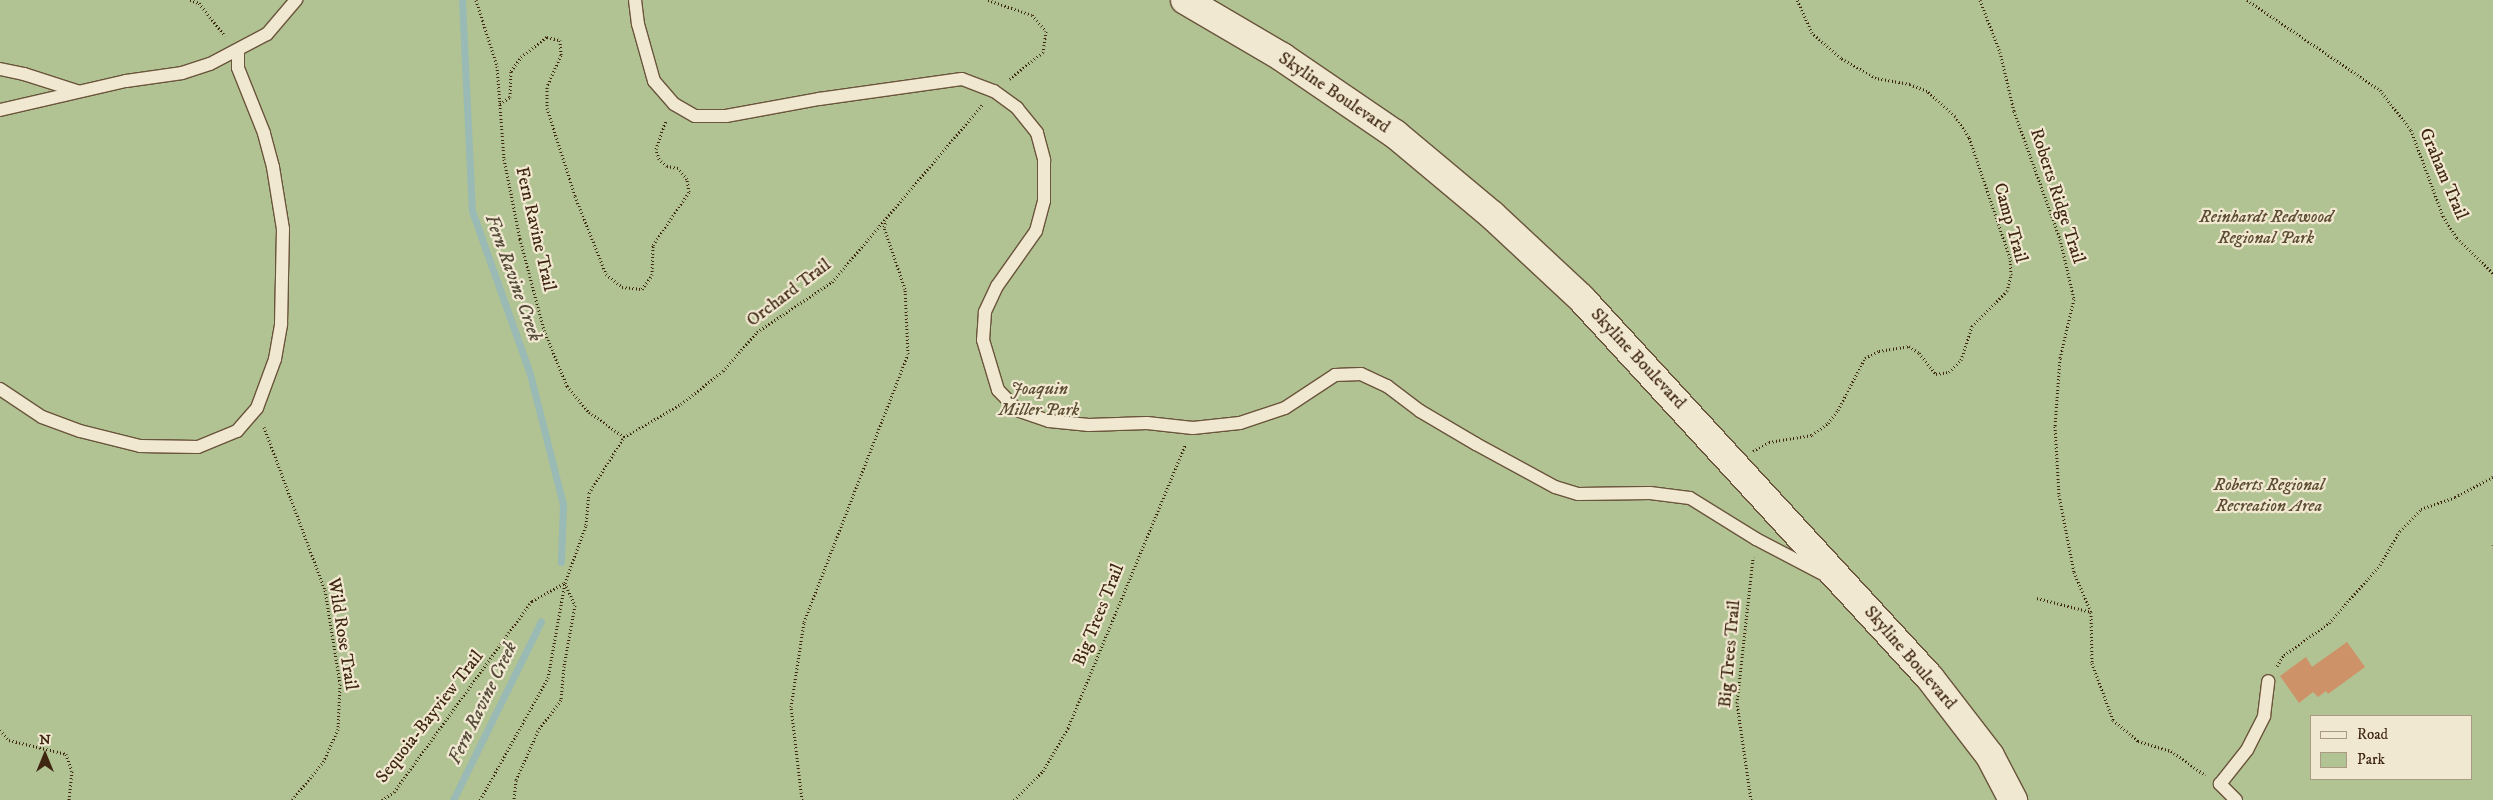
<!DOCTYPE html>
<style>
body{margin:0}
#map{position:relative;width:2493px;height:800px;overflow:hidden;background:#e9dcb8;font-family:"IM FELL DW Pica",serif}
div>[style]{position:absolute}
.green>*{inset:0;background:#b1c293}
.stream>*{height:7px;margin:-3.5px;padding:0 3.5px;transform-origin:3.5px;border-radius:3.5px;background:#99bab5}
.building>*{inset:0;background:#ce9268}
.path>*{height:3px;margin-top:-1.5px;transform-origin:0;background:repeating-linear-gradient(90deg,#3f2611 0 1px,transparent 0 3.5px)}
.roads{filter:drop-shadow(1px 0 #6a543b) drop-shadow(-1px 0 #6a543b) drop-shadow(0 1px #6a543b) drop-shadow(0 -1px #6a543b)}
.service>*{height:12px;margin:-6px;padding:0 6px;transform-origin:6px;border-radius:6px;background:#f1e8d1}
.secondary>*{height:28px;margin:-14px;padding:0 14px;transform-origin:14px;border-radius:14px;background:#f1e8d1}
span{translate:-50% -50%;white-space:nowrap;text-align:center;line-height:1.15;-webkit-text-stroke:4.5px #f1e8d1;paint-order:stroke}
.street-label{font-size:18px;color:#3f2611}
.park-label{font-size:18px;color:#5c4d32;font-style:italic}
.water-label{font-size:19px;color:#564b3a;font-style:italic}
.legend{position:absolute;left:2310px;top:715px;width:162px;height:65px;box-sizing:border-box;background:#f1e8d1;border:1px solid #aa9a84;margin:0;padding:6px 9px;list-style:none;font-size:15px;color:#3f2611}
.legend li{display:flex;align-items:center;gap:10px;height:25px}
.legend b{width:25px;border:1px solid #aa9a84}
.north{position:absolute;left:20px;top:730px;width:50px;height:50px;-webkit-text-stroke:4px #f1e8d1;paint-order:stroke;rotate:0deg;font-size:14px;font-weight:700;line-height:20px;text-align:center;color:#3f2611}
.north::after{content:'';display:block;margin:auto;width:18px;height:22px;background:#3f2611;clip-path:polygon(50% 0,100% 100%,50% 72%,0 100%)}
</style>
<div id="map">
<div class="green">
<div style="clip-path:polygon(evenodd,0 0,2493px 0,2493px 800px,0 800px,0 0,2312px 716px,2472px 716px,2472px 779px,2312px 779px,2312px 716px)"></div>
</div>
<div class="stream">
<div style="left:462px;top:0;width:211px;rotate:87.3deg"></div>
<div style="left:472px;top:211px;width:173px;rotate:70.4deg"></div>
<div style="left:530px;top:374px;width:134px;rotate:75.8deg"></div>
<div style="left:563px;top:504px;width:58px;rotate:92deg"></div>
<div style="left:453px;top:800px;width:199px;rotate:-63.8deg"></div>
</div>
<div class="building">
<div style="clip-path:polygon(2347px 642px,2365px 667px,2328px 694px,2326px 691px,2318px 697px,2313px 692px,2299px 703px,2280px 676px,2306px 657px,2312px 667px)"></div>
</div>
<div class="path">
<div style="left:190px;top:0;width:9px;rotate:18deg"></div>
<div style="left:199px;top:3px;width:42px;rotate:51.8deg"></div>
<div style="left:476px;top:0;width:69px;rotate:72.3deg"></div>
<div style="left:497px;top:66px;width:93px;rotate:85.7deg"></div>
<div style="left:504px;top:159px;width:82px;rotate:78.7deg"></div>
<div style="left:520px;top:239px;width:94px;rotate:75.2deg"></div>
<div style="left:544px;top:330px;width:61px;rotate:67.7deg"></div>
<div style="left:567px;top:386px;width:34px;rotate:50deg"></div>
<div style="left:589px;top:412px;width:43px;rotate:35.5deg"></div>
<div style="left:988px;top:0;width:46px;rotate:18.8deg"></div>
<div style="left:1032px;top:15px;width:21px;rotate:49deg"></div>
<div style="left:1046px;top:31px;width:21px;rotate:98deg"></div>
<div style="left:1043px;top:52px;width:45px;rotate:141.3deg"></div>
<div style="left:1980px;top:0;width:56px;rotate:69deg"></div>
<div style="left:2000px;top:52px;width:61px;rotate:76.7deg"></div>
<div style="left:2014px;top:111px;width:136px;rotate:70.2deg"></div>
<div style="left:2060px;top:239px;width:62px;rotate:76.9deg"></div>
<div style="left:2074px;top:299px;width:61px;rotate:103.3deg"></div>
<div style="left:2060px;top:358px;width:68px;rotate:94.2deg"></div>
<div style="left:2055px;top:426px;width:69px;rotate:86.7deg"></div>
<div style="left:2059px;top:495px;width:78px;rotate:79deg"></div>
<div style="left:2074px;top:572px;width:43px;rotate:67deg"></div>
<div style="left:2091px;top:612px;width:51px;rotate:88.9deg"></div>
<div style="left:2092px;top:663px;width:61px;rotate:69.8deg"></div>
<div style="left:2113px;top:720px;width:33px;rotate:40deg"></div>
<div style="left:2138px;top:741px;width:34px;rotate:17deg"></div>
<div style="left:2171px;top:751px;width:42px;rotate:35.2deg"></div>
<div style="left:2247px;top:0;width:161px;rotate:34.1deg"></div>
<div style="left:2380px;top:90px;width:51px;rotate:52.2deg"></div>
<div style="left:2411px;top:130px;width:92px;rotate:69.6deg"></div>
<div style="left:2443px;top:216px;width:26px;rotate:58deg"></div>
<div style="left:2457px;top:238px;width:50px;rotate:44.2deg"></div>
<div style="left:500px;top:104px;width:12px;rotate:-35deg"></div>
<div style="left:510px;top:97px;width:26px;rotate:-88deg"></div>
<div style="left:511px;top:71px;width:17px;rotate:-54deg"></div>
<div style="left:521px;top:57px;width:33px;rotate:-38deg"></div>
<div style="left:547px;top:37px;width:13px;rotate:13deg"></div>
<div style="left:560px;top:40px;width:15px;rotate:86deg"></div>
<div style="left:561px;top:55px;width:35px;rotate:114deg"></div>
<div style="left:547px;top:87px;width:21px;rotate:90deg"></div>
<div style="left:547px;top:108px;width:92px;rotate:72.3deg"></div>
<div style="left:575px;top:196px;width:84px;rotate:68.3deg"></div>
<div style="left:606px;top:274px;width:21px;rotate:39deg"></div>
<div style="left:622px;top:287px;width:20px;rotate:6deg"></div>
<div style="left:642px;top:289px;width:17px;rotate:-54deg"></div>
<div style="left:652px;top:275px;width:30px;rotate:-88deg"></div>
<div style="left:653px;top:245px;width:64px;rotate:-55.8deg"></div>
<div style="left:689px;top:192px;width:13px;rotate:-99deg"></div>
<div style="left:687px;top:179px;width:14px;rotate:-129deg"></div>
<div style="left:678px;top:168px;width:11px;rotate:-170deg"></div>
<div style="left:667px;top:166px;width:11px;rotate:-139deg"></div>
<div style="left:659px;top:159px;width:10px;rotate:-107deg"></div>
<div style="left:656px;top:149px;width:31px;rotate:-71deg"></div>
<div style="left:264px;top:427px;width:174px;rotate:69.5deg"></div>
<div style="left:325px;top:590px;width:95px;rotate:80.9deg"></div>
<div style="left:340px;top:684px;width:45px;rotate:92.5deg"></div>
<div style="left:338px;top:729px;width:35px;rotate:114deg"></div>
<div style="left:324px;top:761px;width:50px;rotate:129.4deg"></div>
<div style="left:1753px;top:451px;width:18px;rotate:-29deg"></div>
<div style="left:1769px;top:442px;width:44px;rotate:-9.2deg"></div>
<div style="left:1812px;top:435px;width:20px;rotate:-37deg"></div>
<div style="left:1828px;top:423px;width:16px;rotate:-52deg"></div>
<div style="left:1838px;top:410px;width:59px;rotate:-62.6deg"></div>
<div style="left:1865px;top:358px;width:16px;rotate:-27deg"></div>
<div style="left:1879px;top:351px;width:30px;rotate:-9deg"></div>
<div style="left:1909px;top:346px;width:12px;rotate:35deg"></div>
<div style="left:1919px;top:353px;width:27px;rotate:51deg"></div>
<div style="left:1936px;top:374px;width:13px;rotate:-9deg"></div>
<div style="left:1949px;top:372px;width:17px;rotate:-45deg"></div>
<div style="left:1961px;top:360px;width:36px;rotate:-72deg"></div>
<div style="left:1972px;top:326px;width:49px;rotate:-45deg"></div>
<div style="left:2007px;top:291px;width:16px;rotate:-76deg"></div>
<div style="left:2011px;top:275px;width:17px;rotate:-93deg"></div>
<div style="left:2010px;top:258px;width:128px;rotate:-108.7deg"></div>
<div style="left:1969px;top:137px;width:25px;rotate:-124deg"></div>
<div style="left:1955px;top:116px;width:38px;rotate:-138deg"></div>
<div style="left:1927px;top:91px;width:18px;rotate:-158deg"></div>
<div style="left:1910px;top:84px;width:35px;rotate:-170deg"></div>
<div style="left:1876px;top:78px;width:40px;rotate:-150.3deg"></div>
<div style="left:1841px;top:58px;width:38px;rotate:-139deg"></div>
<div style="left:1812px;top:33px;width:36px;rotate:-114deg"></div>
<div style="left:2493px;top:545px;width:2px;rotate:90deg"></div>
<div style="left:2037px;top:598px;width:56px;rotate:14.5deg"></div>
<div style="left:2277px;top:666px;width:13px;rotate:-58deg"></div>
<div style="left:2284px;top:655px;width:55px;rotate:-35.4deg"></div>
<div style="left:2329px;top:623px;width:77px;rotate:-48.7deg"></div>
<div style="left:2380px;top:565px;width:39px;rotate:-60deg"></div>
<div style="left:2400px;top:531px;width:30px;rotate:-46deg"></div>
<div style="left:2421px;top:509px;width:36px;rotate:-19deg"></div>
<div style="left:2455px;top:497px;width:43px;rotate:-27.8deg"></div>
<div style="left:0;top:730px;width:13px;rotate:48deg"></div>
<div style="left:9px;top:740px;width:59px;rotate:13.8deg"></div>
<div style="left:66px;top:754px;width:18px;rotate:71deg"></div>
<div style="left:72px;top:771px;width:29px;rotate:96deg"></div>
<div style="left:382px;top:800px;width:14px;rotate:-34deg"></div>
<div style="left:394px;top:792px;width:236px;rotate:-54.2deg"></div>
<div style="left:532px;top:601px;width:38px;rotate:-29deg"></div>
<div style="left:565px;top:583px;width:24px;rotate:66deg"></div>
<div style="left:575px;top:605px;width:62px;rotate:100.2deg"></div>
<div style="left:564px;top:666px;width:34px;rotate:95deg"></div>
<div style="left:561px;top:700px;width:39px;rotate:127deg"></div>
<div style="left:538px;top:731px;width:54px;rotate:114.2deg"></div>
<div style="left:516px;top:780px;width:20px;rotate:96deg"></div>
<div style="left:480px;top:800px;width:140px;rotate:-60.9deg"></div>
<div style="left:548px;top:678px;width:97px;rotate:-79.9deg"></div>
<div style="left:565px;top:583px;width:62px;rotate:-70.1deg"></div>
<div style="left:586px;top:525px;width:32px;rotate:-85deg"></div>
<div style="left:589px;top:493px;width:66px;rotate:-58deg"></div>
<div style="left:624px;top:437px;width:66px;rotate:-30.1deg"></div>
<div style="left:681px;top:404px;width:53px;rotate:-38.2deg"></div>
<div style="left:723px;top:371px;width:52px;rotate:-48.9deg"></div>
<div style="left:757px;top:332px;width:90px;rotate:-33.7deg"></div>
<div style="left:832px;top:282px;width:232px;rotate:-49.7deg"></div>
<div style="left:802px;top:800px;width:94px;rotate:-96.7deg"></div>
<div style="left:791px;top:707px;width:86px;rotate:-81.3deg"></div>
<div style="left:804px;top:622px;width:287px;rotate:-68.8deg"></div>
<div style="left:908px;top:354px;width:65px;rotate:-92.6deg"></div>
<div style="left:905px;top:289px;width:65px;rotate:-108.7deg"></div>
<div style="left:884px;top:227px;width:6px;rotate:-72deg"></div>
<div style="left:1014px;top:800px;width:41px;rotate:-45deg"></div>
<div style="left:1043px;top:771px;width:50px;rotate:-59.8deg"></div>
<div style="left:1068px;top:728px;width:306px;rotate:-67.5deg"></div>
<div style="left:1751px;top:800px;width:98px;rotate:-98.2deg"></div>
<div style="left:1737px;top:703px;width:147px;rotate:-83.7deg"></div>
</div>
<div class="roads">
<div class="service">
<div style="left:635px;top:0;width:24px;rotate:83deg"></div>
<div style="left:638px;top:24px;width:59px;rotate:74.3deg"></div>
<div style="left:654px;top:81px;width:30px;rotate:49deg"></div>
<div style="left:674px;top:104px;width:24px;rotate:30deg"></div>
<div style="left:695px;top:116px;width:31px"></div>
<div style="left:726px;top:116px;width:95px;rotate:-10.4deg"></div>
<div style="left:819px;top:99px;width:144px;rotate:-8deg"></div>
<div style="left:962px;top:79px;width:34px;rotate:21deg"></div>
<div style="left:994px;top:91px;width:29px;rotate:36deg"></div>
<div style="left:1017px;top:108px;width:32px;rotate:51deg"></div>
<div style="left:1037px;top:133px;width:28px;rotate:75deg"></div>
<div style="left:1044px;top:160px;width:41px;rotate:90deg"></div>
<div style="left:1044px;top:201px;width:31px;rotate:105deg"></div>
<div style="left:1036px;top:231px;width:67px;rotate:125.3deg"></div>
<div style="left:997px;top:286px;width:29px;rotate:115deg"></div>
<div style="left:985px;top:312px;width:28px;rotate:94deg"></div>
<div style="left:983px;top:340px;width:52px;rotate:73.3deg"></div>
<div style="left:998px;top:390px;width:28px;rotate:46deg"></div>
<div style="left:1017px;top:410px;width:34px;rotate:19deg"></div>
<div style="left:1049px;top:421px;width:40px;rotate:5.7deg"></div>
<div style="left:1089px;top:425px;width:58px;rotate:-2deg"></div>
<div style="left:1147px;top:423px;width:46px;rotate:6.2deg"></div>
<div style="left:1193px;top:428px;width:47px;rotate:-6.1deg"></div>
<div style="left:1240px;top:423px;width:47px;rotate:-18.4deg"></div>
<div style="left:1285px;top:408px;width:60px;rotate:-33.4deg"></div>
<div style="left:1335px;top:375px;width:26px;rotate:-2deg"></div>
<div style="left:1361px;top:374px;width:29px;rotate:25deg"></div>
<div style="left:1387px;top:386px;width:41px;rotate:37.1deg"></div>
<div style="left:1420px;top:411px;width:65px;rotate:30.5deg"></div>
<div style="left:1476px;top:444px;width:90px;rotate:28.6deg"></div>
<div style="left:1555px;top:487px;width:24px;rotate:17deg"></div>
<div style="left:1578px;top:494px;width:72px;rotate:-0.8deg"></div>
<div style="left:1650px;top:493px;width:40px;rotate:7.1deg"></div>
<div style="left:1690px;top:498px;width:78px;rotate:31.8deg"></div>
<div style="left:1756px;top:539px;width:78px;rotate:27.6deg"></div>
<div style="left:0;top:69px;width:25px;rotate:12deg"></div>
<div style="left:24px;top:74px;width:56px;rotate:17.8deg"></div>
<div style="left:0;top:110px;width:129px;rotate:-13deg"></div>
<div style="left:126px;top:81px;width:57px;rotate:-8.1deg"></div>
<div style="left:182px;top:73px;width:29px;rotate:-18deg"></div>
<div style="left:210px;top:64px;width:64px;rotate:-27.8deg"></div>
<div style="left:267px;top:34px;width:45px;rotate:-49.5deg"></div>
<div style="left:0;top:389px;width:50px;rotate:33.7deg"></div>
<div style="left:42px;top:417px;width:40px;rotate:20.2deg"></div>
<div style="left:80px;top:431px;width:62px;rotate:14deg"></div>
<div style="left:140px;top:446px;width:58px;rotate:1deg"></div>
<div style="left:198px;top:447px;width:42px;rotate:-22.3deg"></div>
<div style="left:237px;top:431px;width:30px;rotate:-49deg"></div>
<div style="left:257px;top:408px;width:52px;rotate:-69.8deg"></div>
<div style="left:275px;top:359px;width:36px;rotate:-80deg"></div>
<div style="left:281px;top:324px;width:95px;rotate:-88.8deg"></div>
<div style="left:283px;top:229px;width:63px;rotate:-99.2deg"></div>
<div style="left:273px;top:167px;width:35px;rotate:-105deg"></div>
<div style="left:264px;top:133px;width:70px;rotate:-111.8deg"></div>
<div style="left:238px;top:68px;width:16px;rotate:-90deg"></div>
<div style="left:2236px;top:800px;width:23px;rotate:-135deg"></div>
<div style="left:2220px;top:784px;width:43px;rotate:-51.5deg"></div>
<div style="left:2247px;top:750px;width:38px;rotate:-63deg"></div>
<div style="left:2264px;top:716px;width:35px;rotate:-83deg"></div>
</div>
<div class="secondary">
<div style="left:1185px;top:0;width:113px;rotate:30.4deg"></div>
<div style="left:1282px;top:57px;width:137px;rotate:34.3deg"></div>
<div style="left:1395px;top:134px;width:126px;rotate:39.9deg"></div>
<div style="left:1492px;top:215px;width:122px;rotate:43deg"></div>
<div style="left:1581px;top:298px;width:516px;rotate:47.43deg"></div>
<div style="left:1930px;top:678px;width:98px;rotate:52.4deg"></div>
<div style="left:1990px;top:756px;width:50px;rotate:62.4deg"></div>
</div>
</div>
<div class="street-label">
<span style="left:1334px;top:93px;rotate:34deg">Skyline Boulevard</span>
<span style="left:2443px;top:174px;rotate:67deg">Graham Trail</span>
<span style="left:2057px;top:196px;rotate:72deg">Roberts Ridge Trail</span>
<span style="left:2010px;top:223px;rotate:74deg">Camp Trail</span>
<span style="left:535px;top:229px;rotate:77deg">Fern Ravine Trail</span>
<span style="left:789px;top:293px;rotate:-37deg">Orchard Trail</span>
<span style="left:1638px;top:359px;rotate:47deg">Skyline Boulevard</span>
<span style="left:1099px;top:615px;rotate:-68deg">Big Trees Trail</span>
<span style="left:342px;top:634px;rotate:81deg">Wild Rose Trail</span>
<span style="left:1730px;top:654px;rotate:-85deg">Big Trees Trail</span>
<span style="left:1910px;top:658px;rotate:49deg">Skyline Boulevard</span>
<span style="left:430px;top:717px;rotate:-52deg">Sequoia-Bayview Trail</span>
</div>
<div class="park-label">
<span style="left:2266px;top:228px">Reinhardt Redwood<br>Regional Park</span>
<span style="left:1039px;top:400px">Joaquin<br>Miller Park</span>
<span style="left:2269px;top:496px">Roberts Regional<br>Recreation Area</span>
</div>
<div class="water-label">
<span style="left:513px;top:278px;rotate:70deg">Fern Ravine Creek</span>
<span style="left:483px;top:703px;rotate:-64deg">Fern Ravine Creek</span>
</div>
<ul class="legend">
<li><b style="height:6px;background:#f1e8d1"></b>Road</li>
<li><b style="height:14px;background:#b1c293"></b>Park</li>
</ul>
<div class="north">N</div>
</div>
